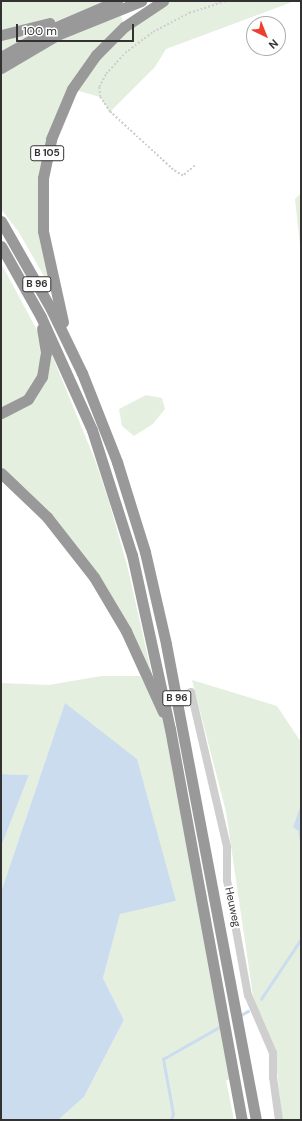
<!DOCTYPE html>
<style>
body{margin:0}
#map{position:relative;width:302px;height:1121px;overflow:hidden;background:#fff;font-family:"DM Sans",sans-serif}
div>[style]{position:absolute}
.green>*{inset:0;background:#e5efe0}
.water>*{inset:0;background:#ccdcef}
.stream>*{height:2.5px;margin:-1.25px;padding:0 1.25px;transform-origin:1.25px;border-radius:1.25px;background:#ccdcef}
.path>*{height:1.5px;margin-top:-0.75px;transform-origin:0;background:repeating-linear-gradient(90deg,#cfcfcf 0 2px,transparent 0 4px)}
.minor>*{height:8px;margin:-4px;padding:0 4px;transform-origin:4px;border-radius:4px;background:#cfcfcf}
.highway>*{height:11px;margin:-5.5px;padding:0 5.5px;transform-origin:5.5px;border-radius:5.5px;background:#999}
span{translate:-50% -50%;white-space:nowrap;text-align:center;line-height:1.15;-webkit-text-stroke:4px #fff;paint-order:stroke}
.shield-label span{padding:1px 3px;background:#fff;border:1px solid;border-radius:3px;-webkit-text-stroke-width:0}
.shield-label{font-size:10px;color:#323232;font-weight:700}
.street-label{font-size:11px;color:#323232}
.frame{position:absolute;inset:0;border:2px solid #323232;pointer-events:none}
.north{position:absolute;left:246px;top:16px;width:40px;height:40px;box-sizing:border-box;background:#fff;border:1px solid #adadad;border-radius:50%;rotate:137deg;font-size:11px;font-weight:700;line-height:16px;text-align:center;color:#323232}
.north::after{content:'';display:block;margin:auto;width:14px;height:18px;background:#ed3e2f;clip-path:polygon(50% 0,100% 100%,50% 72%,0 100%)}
.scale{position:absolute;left:16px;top:24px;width:118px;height:18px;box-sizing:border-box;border:2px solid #323232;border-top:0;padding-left:5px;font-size:12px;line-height:14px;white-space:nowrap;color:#323232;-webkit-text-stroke:3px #fff;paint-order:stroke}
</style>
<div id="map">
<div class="green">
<div style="clip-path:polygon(1px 1px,117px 1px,39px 27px,1px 35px)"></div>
<div style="clip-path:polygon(163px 1px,295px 1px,166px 49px,155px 67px,110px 112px,100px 97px,72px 89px,96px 55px)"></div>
<div style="clip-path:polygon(120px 14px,124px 24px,99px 48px,43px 156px,52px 290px,18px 231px,1px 209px,1px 74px,68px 35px)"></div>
<div style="clip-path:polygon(30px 34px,32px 35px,1px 54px,1px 39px)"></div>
<div style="clip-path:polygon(301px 193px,301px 254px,295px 199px)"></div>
<div style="clip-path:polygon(1px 263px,38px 332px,42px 370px,30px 394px,1px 411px)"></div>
<div style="clip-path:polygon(52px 355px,95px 460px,109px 502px,127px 565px,155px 688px,135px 643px,27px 492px,1px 467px,1px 418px,28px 405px,37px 396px,48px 374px)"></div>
<div style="clip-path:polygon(146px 395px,162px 398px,165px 409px,153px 424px,134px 436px,122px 426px,119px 409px)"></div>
<div style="clip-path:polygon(101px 676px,140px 676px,170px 729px,235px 1079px,226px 1080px,234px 1120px,58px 1120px,84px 1097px,124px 1020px,103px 978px,120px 913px,176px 901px,65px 704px,1px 892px,1px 847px,29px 775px,1px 774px,1px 683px,49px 685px)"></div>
<div style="clip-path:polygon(192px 680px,277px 706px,301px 742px,301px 1120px,282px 1120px,276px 1061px,253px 996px,226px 812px)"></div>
</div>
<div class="water">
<div style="clip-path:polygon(65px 703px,137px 759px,176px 901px,120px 914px,103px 978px,124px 1020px,84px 1097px,58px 1120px,1px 1120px,1px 892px)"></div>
<div style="clip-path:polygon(1px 774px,29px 775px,1px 847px)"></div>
<div style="clip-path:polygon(301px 805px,301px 833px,293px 827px)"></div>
</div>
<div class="stream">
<div style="left:300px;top:833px;width:5px;rotate:79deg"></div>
<div style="left:261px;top:999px;width:72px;rotate:-56.3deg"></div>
<div style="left:239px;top:1016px;width:10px;rotate:-29deg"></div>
<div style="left:171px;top:1120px;width:6px;rotate:-72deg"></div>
<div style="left:173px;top:1114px;width:56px;rotate:-100.3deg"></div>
<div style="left:163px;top:1059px;width:67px;rotate:-29.6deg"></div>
</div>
<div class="path">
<div style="left:195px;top:166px;width:16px;rotate:140deg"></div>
<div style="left:183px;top:176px;width:12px;rotate:-149deg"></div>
<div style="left:173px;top:170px;width:86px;rotate:-137.4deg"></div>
<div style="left:110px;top:112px;width:18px;rotate:-124deg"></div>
<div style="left:100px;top:97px;width:10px;rotate:-96deg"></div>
<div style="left:99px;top:87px;width:15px;rotate:-62deg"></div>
<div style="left:106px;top:74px;width:28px;rotate:-48deg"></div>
<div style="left:125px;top:53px;width:35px;rotate:-37deg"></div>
<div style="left:153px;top:32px;width:41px;rotate:-27.8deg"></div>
<div style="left:189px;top:13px;width:38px;rotate:-18deg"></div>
</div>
<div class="minor">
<div style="left:191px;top:692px;width:159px;rotate:76.9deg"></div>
<div style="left:227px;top:847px;width:33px;rotate:90deg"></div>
<div style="left:227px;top:880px;width:117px;rotate:79.7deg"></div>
<div style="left:248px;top:995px;width:63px;rotate:66.7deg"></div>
<div style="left:273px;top:1053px;width:24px;rotate:90deg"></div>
<div style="left:273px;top:1077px;width:43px;rotate:82.1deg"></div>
</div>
<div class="highway">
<div style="left:1px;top:35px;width:50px;rotate:-13.8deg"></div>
<div style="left:1px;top:57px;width:55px;rotate:-29.4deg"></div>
<div style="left:49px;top:30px;width:74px;rotate:-23.1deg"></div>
<div style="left:1px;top:68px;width:65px;rotate:-30.5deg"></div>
<div style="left:57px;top:35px;width:91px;rotate:-22deg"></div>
<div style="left:1px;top:221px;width:101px;rotate:60.4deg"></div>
<div style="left:51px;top:309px;width:71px;rotate:64.2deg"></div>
<div style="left:82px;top:373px;width:96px;rotate:68.5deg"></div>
<div style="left:117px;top:462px;width:94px;rotate:72.7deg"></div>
<div style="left:145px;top:552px;width:94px;rotate:77.1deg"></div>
<div style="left:166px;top:644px;width:484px;rotate:79.3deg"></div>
<div style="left:1px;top:246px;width:81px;rotate:60.6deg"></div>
<div style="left:41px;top:317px;width:124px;rotate:65.7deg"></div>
<div style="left:92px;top:430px;width:131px;rotate:72.3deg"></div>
<div style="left:132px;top:555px;width:178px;rotate:77.7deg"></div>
<div style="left:170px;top:729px;width:398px;rotate:79.6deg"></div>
<div style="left:63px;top:322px;width:93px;rotate:-102.4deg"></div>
<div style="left:43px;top:231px;width:53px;rotate:-90deg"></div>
<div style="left:43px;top:178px;width:40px;rotate:-78deg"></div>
<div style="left:51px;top:139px;width:54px;rotate:-67.2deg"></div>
<div style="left:72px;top:89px;width:42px;rotate:-54.8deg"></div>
<div style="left:96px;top:55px;width:40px;rotate:-45deg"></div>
<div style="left:124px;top:27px;width:47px;rotate:-33.7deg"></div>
<div style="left:1px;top:413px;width:30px;rotate:-27deg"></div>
<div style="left:28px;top:399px;width:26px;rotate:-58deg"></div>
<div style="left:42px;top:377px;width:24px;rotate:-81deg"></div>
<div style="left:46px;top:353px;width:25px;rotate:-99deg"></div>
<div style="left:1px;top:473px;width:64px;rotate:43.7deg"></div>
<div style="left:47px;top:517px;width:76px;rotate:51.9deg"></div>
<div style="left:94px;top:577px;width:63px;rotate:59.3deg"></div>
<div style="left:126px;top:631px;width:89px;rotate:65.4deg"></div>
</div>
<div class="shield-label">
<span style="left:47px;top:153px">B 105</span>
<span style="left:37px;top:284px">B 96</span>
<span style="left:177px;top:698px">B 96</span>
</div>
<div class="street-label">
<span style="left:233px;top:907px;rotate:78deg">Heuweg</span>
</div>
<div class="frame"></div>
<div class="north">N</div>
<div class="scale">100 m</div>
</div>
